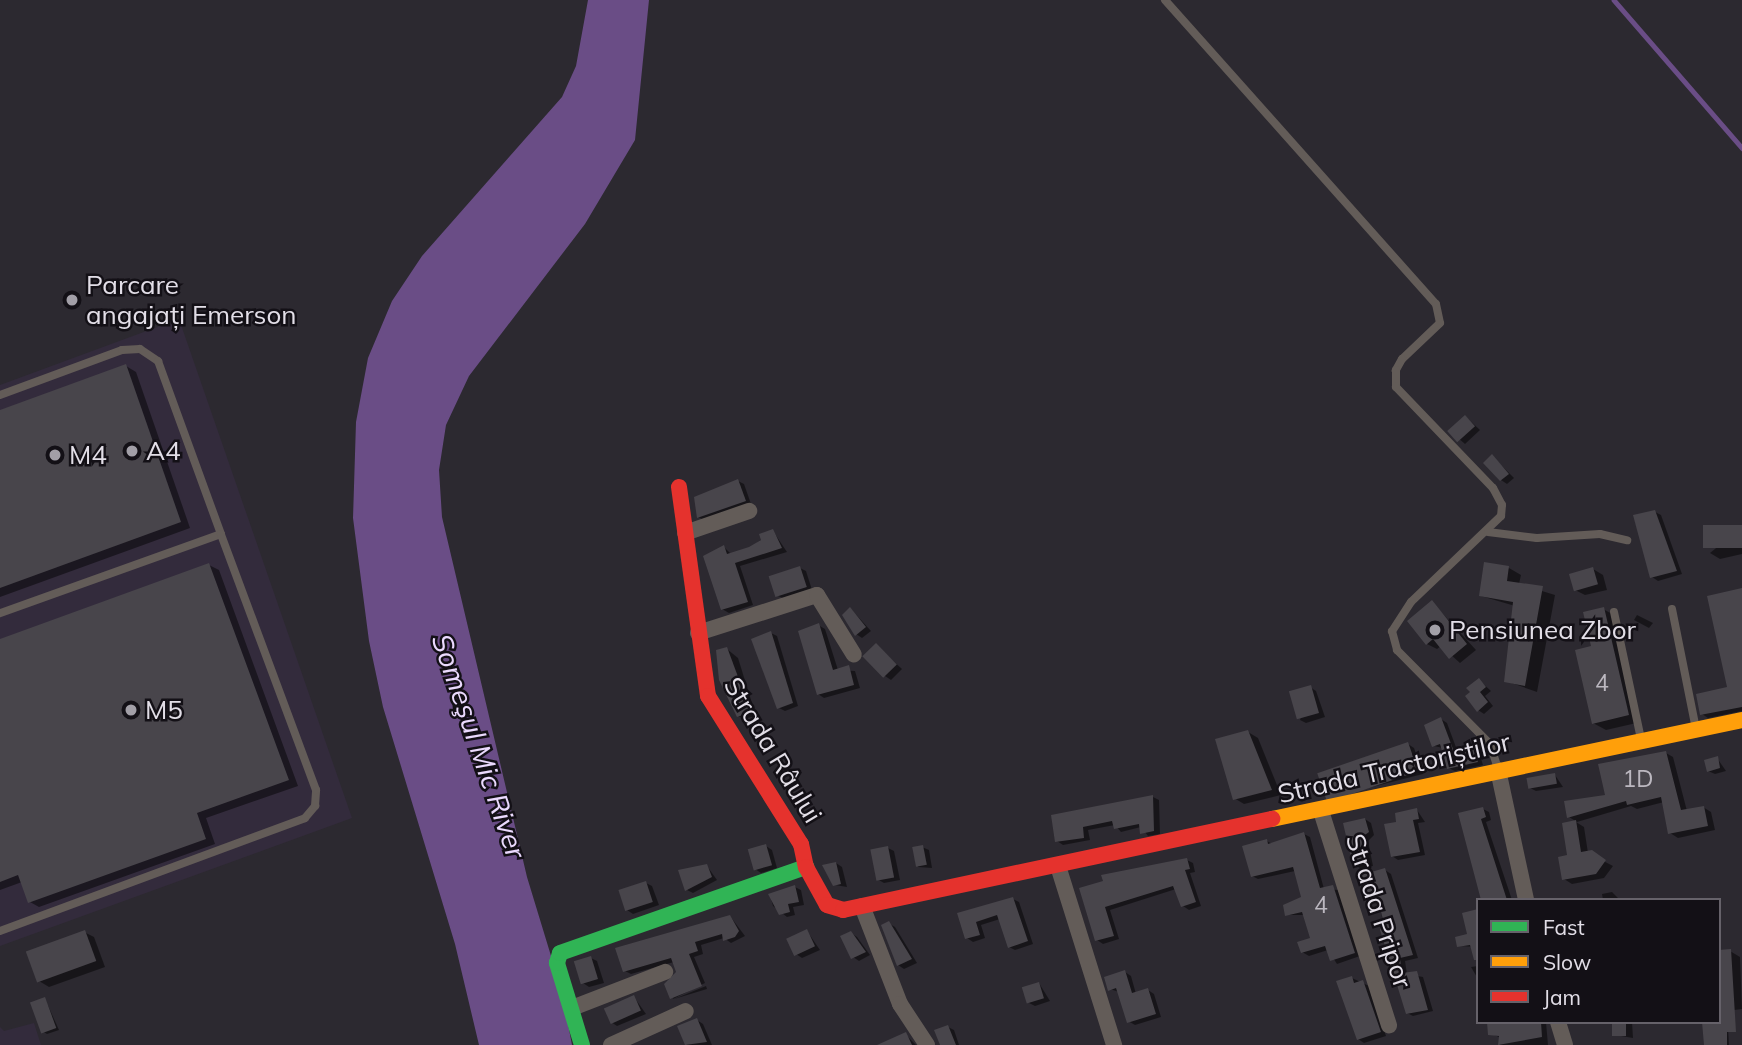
<!DOCTYPE html>
<meta charset="utf-8">
<style>
body{margin:0}
#map{position:relative;width:1742px;height:1045px;overflow:hidden;background:#2c2930;font-family:Mulish,sans-serif}
div>[style]{position:absolute}
.built>*{inset:0;background:#332b3c}
.water>*{inset:0;background:#6a4d86}
.shadow>*{inset:0;background:#0007}
.stream>*{height:4.5px;margin:-2.25px;padding:0 2.25px;transform-origin:2.25px;border-radius:2.25px;background:#6a4d86}
.building>*{inset:0;background:#48454b;transform-origin:0 0}
.lane>*{height:8px;margin:-4px;padding:0 4px;transform-origin:4px;border-radius:4px;background:#635c58}
.street>*{height:16px;margin:-8px;padding:0 8px;transform-origin:8px;border-radius:8px;background:#635c58}
.fast>*{height:16px;margin:-8px;padding:0 8px;transform-origin:8px;border-radius:8px;background:#30b455}
.slow>*{height:16px;margin:-8px;padding:0 8px;transform-origin:8px;border-radius:8px;background:#ff9f0a}
.jam>*{height:16px;margin:-8px;padding:0 8px;transform-origin:8px;border-radius:8px;background:#e5322d}
.dots>*{width:19px;height:19px;translate:-50% -50%;box-sizing:border-box;border:4px solid #131016;border-radius:50%}
span{translate:-50% -50%;white-space:nowrap;text-align:center;line-height:1.15;-webkit-text-stroke:5px #131016;paint-order:stroke}
.number-label{font-size:23px;color:#bcb8c0}
.number-label span{-webkit-text-stroke-width:0}
.poi-label{font-size:26px;color:#e2dee7}
.left{translate:0 -50%;text-align:left}
.street-label{font-size:26px;color:#e2dee7}
.water-label{font-size:28px;color:#ebdafe;font-style:italic}
.legend{position:absolute;left:1476px;top:898px;width:245px;height:126px;box-sizing:border-box;background:#131016;border:2px solid #66626a;margin:0;padding:9px 12px;list-style:none;font-size:21px;color:#e2dee7}
.legend li{display:flex;align-items:center;gap:14px;height:35px}
.legend b{width:35px;border:2px solid #66626a}
</style>
<div id="map">
<div class="built">
<div style="clip-path:polygon(179px 319px,352px 818px,0 946px,0 385px)"></div>
<div style="clip-path:polygon(34px 1023px,41px 1045px,0 1045px,0 1027px,4px 1031px)"></div>
</div>
<div class="water">
<div style="clip-path:polygon(588px 0,649px 0,635px 140px,585px 224px,469px 376px,446px 425px,439px 470px,442px 517px,527px 877px,562px 992px,572px 1045px,479px 1045px,455px 944px,383px 707px,369px 641px,353px 518px,356px 422px,368px 358px,392px 301px,422px 256px,562px 97px,576px 66px)"></div>
</div>
<div class="shadow">
<div style="clip-path:polygon(126px 366px,136px 372px,190px 528px,0 597px,0 411px)"></div>
<div style="clip-path:polygon(1466px 417px,1480px 430px,1465px 444px,1450px 431px)"></div>
<div style="clip-path:polygon(1492px 456px,1514px 478px,1507px 484px,1501px 480px)"></div>
<div style="clip-path:polygon(738px 481px,744px 484px,751px 504px,704px 520px,698px 517px)"></div>
<div style="clip-path:polygon(1655px 512px,1661px 515px,1682px 574px,1658px 581px,1652px 577px)"></div>
<div style="clip-path:polygon(1742px 527px,1742px 554px,1720px 559px,1710px 553px)"></div>
<div style="clip-path:polygon(773px 531px,787px 552px,740px 566px,753px 605px,729px 613px,722px 609px,724px 547px,731px 554px,750px 548px)"></div>
<div style="clip-path:polygon(209px 565px,219px 570px,298px 786px,206px 818px,215px 844px,39px 907px,30px 902px,22px 882px,0 890px,0 641px)"></div>
<div style="clip-path:polygon(800px 568px,806px 571px,812px 590px,785px 599px,778px 596px)"></div>
<div style="clip-path:polygon(1509px 568px,1521px 575px,1519px 584px,1555px 595px,1537px 692px,1506px 681px,1515px 606px,1481px 596px)"></div>
<div style="clip-path:polygon(1593px 569px,1603px 575px,1607px 590px,1585px 595px,1575px 590px)"></div>
<div style="clip-path:polygon(1742px 590px,1742px 711px,1708px 718px,1702px 714px,1729px 688px)"></div>
<div style="clip-path:polygon(1432px 602px,1476px 650px,1460px 663px,1441px 646px,1437px 649px,1427px 644px)"></div>
<div style="clip-path:polygon(851px 609px,871px 631px,862px 638px,856px 634px)"></div>
<div style="clip-path:polygon(1603px 609px,1616px 616px,1641px 722px,1606px 730px,1593px 723px,1593px 648px)"></div>
<div style="clip-path:polygon(1637px 615px,1653px 623px,1649px 628px,1634px 620px)"></div>
<div style="clip-path:polygon(818px 625px,825px 629px,838px 670px,855px 671px,860px 688px,824px 698px,818px 694px)"></div>
<div style="clip-path:polygon(771px 633px,777px 636px,798px 706px,785px 711px,779px 708px)"></div>
<div style="clip-path:polygon(877px 646px,902px 669px,891px 680px,885px 676px)"></div>
<div style="clip-path:polygon(727px 649px,738px 658px,756px 716px,744px 719px,738px 716px)"></div>
<div style="clip-path:polygon(1479px 680px,1491px 691px,1485px 696px,1493px 706px,1484px 714px,1478px 710px)"></div>
<div style="clip-path:polygon(1310px 687px,1316px 691px,1325px 717px,1306px 723px,1300px 720px)"></div>
<div style="clip-path:polygon(1441px 719px,1447px 723px,1457px 750px,1472px 745px,1478px 749px,1483px 765px,1455px 771px,1448px 768px,1443px 748px,1434px 746px)"></div>
<div style="clip-path:polygon(1248px 732px,1258px 738px,1281px 795px,1244px 804px,1234px 798px)"></div>
<div style="clip-path:polygon(1408px 744px,1414px 748px,1423px 774px,1333px 797px,1326px 794px)"></div>
<div style="clip-path:polygon(1666px 753px,1673px 757px,1687px 811px,1703px 807px,1711px 812px,1715px 830px,1678px 838px,1670px 833px,1664px 802px,1637px 809px,1631px 806px,1577px 822px,1569px 817px,1608px 796px)"></div>
<div style="clip-path:polygon(1717px 758px,1726px 771px,1715px 774px,1708px 771px)"></div>
<div style="clip-path:polygon(1555px 775px,1563px 787px,1536px 791px,1530px 788px)"></div>
<div style="clip-path:polygon(1153px 797px,1159px 800px,1160px 834px,1148px 836px,1141px 827px,1121px 832px,1115px 825px,1088px 830px,1090px 840px,1063px 845px,1057px 841px,1053px 817px)"></div>
<div style="clip-path:polygon(1483px 809px,1489px 812px,1491px 820px,1486px 822px,1512px 900px,1483px 900px,1460px 815px)"></div>
<div style="clip-path:polygon(1417px 810px,1425px 822px,1418px 823px,1425px 855px,1398px 860px,1392px 856px,1399px 823px)"></div>
<div style="clip-path:polygon(1365px 819px,1371px 823px,1374px 835px,1368px 841px,1373px 866px,1360px 868px,1354px 865px)"></div>
<div style="clip-path:polygon(1576px 822px,1584px 827px,1588px 853px,1613px 866px,1604px 878px,1572px 884px,1564px 879px)"></div>
<div style="clip-path:polygon(1304px 834px,1310px 837px,1324px 889px,1339px 890px,1360px 956px,1337px 964px,1328px 950px,1309px 956px,1302px 952px,1313px 939px,1305px 915px,1287px 915px,1303px 898px,1295px 871px,1258px 879px,1252px 876px,1267px 841px,1272px 844px)"></div>
<div style="clip-path:polygon(766px 846px,772px 850px,777px 868px,761px 873px,755px 869px)"></div>
<div style="clip-path:polygon(922px 847px,929px 850px,932px 868px,918px 867px)"></div>
<div style="clip-path:polygon(888px 848px,894px 851px,900px 880px,884px 883px,877px 879px)"></div>
<div style="clip-path:polygon(1187px 860px,1193px 863px,1195px 872px,1190px 873px,1201px 906px,1189px 910px,1183px 906px,1176px 889px,1110px 910px,1119px 939px,1103px 944px,1097px 940px,1081px 890px)"></div>
<div style="clip-path:polygon(836px 863px,842px 867px,847px 887px,835px 885px)"></div>
<div style="clip-path:polygon(707px 866px,717px 880px,693px 893px,687px 890px)"></div>
<div style="clip-path:polygon(1385px 870px,1391px 874px,1418px 958px,1405px 961px,1407px 974px,1423px 977px,1433px 1011px,1413px 1016px,1407px 1013px,1385px 940px,1380px 903px,1370px 901px)"></div>
<div style="clip-path:polygon(646px 883px,652px 886px,659px 905px,633px 914px,627px 910px)"></div>
<div style="clip-path:polygon(795px 887px,801px 890px,804px 905px,793px 907px,795px 915px,787px 917px,773px 906px,770px 895px)"></div>
<div style="clip-path:polygon(1612px 892px,1619px 899px,1631px 900px,1603px 900px,1602px 894px)"></div>
<div style="clip-path:polygon(1013px 899px,1019px 902px,1033px 944px,1015px 950px,1009px 947px,1000px 919px,981px 925px,985px 938px,973px 942px,967px 938px,959px 914px)"></div>
<div style="clip-path:polygon(730px 916px,745px 936px,731px 943px,724px 938px,701px 945px,703px 954px,694px 957px,705px 983px,673px 999px,678px 972px,674px 962px,631px 974px,625px 971px)"></div>
<div style="clip-path:polygon(888px 923px,895px 927px,917px 963px,904px 969px,898px 965px)"></div>
<div style="clip-path:polygon(807px 931px,820px 950px,802px 958px,796px 954px)"></div>
<div style="clip-path:polygon(84px 932px,94px 937px,105px 967px,49px 987px,39px 981px)"></div>
<div style="clip-path:polygon(851px 933px,857px 937px,870px 955px,859px 961px,853px 957px)"></div>
<div style="clip-path:polygon(1469px 935px,1478px 947px,1459px 946px)"></div>
<div style="clip-path:polygon(1730px 951px,1740px 957px,1742px 1009px,1727px 1011px,1729px 1045px,1706px 1045px,1719px 1022px)"></div>
<div style="clip-path:polygon(591px 958px,597px 961px,604px 983px,589px 987px,583px 983px)"></div>
<div style="clip-path:polygon(1478px 966px,1478px 979px,1471px 967px)"></div>
<div style="clip-path:polygon(1125px 972px,1131px 976px,1136px 994px,1148px 990px,1154px 994px,1161px 1017px,1135px 1025px,1128px 1021px,1119px 992px,1110px 989px)"></div>
<div style="clip-path:polygon(1352px 978px,1369px 986px,1386px 1036px,1364px 1043px,1358px 1039px)"></div>
<div style="clip-path:polygon(1039px 983px,1050px 1001px,1035px 1006px,1029px 1003px)"></div>
<div style="clip-path:polygon(706px 986px,707px 989px,674px 999px)"></div>
<div style="clip-path:polygon(634px 997px,646px 1014px,617px 1026px,611px 1022px)"></div>
<div style="clip-path:polygon(45px 999px,59px 1030px,47px 1034px,42px 1031px)"></div>
<div style="clip-path:polygon(697px 1020px,703px 1024px,712px 1045px,687px 1045px,680px 1027px)"></div>
<div style="clip-path:polygon(1489px 1022px,1546px 1022px,1548px 1045px,1500px 1045px,1501px 1038px,1490px 1033px)"></div>
<div style="clip-path:polygon(1614px 1022px,1632px 1022px,1633px 1038px,1615px 1035px)"></div>
<div style="clip-path:polygon(948px 1027px,954px 1030px,959px 1045px,942px 1045px)"></div>
<div style="clip-path:polygon(907px 1036px,916px 1045px,897px 1045px)"></div>
</div>
<div class="stream">
<div style="left:1614px;top:0;width:196px;rotate:49.1deg"></div>
</div>
<div class="building">
<div style="clip-path:polygon(126px 364px,181px 522px,0 588px,0 410px)"></div>
<div style="left:1465px;top:415px;width:15px;height:24px;rotate:48deg"></div>
<div style="clip-path:polygon(1492px 454px,1509px 474px,1500px 481px,1483px 463px)"></div>
<div style="clip-path:polygon(738px 479px,746px 501px,697px 518px,694px 497px)"></div>
<div style="clip-path:polygon(1655px 510px,1677px 571px,1650px 578px,1633px 515px)"></div>
<div style="left:1742px;top:525px;width:23px;height:39px;rotate:90deg"></div>
<div style="clip-path:polygon(773px 529px,782px 548px,735px 563px,748px 602px,721px 610px,703px 556px,724px 545px,727px 554px,749px 547px,761px 540px,759px 534px)"></div>
<div style="clip-path:polygon(1484px 562px,1509px 566px,1507px 581px,1543px 586px,1525px 686px,1504px 682px,1513px 602px,1479px 596px)"></div>
<div style="clip-path:polygon(209px 563px,289px 780px,197px 813px,206px 839px,28px 903px,18px 875px,0 882px,0 639px)"></div>
<div style="left:800px;top:566px;width:22px;height:33px;rotate:72deg"></div>
<div style="left:1593px;top:567px;width:18px;height:25px;rotate:74deg"></div>
<div style="clip-path:polygon(1742px 588px,1742px 707px,1700px 715px,1696px 694px,1727px 687px,1707px 596px)"></div>
<div style="clip-path:polygon(1432px 600px,1467px 644px,1449px 659px,1433px 639px,1426px 645px,1407px 621px)"></div>
<div style="clip-path:polygon(850px 607px,866px 627px,855px 636px,842px 615px)"></div>
<div style="clip-path:polygon(1604px 607px,1629px 715px,1592px 724px,1575px 650px,1591px 646px,1583px 612px)"></div>
<div style="clip-path:polygon(819px 623px,833px 670px,849px 665px,854px 685px,817px 695px,798px 631px)"></div>
<div style="clip-path:polygon(771px 631px,793px 703px,777px 709px,751px 639px)"></div>
<div style="left:876px;top:643px;width:30px;height:19px;rotate:46deg"></div>
<div style="clip-path:polygon(727px 647px,751px 712px,737px 717px,719px 680px,716px 650px)"></div>
<div style="clip-path:polygon(1479px 678px,1486px 687px,1480px 692px,1488px 702px,1477px 712px,1465px 696px,1470px 692px,1466px 688px)"></div>
<div style="left:1311px;top:685px;width:29px;height:23px;rotate:74deg"></div>
<div style="clip-path:polygon(1441px 717px,1453px 749px,1472px 744px,1478px 762px,1447px 769px,1440px 744px,1432px 747px,1424px 725px)"></div>
<div style="clip-path:polygon(1248px 730px,1272px 790px,1233px 800px,1215px 739px)"></div>
<div style="left:1408px;top:742px;width:31px;height:96px;rotate:71deg"></div>
<div style="clip-path:polygon(1666px 751px,1681px 810px,1704px 806px,1708px 826px,1668px 834px,1661px 797px,1627px 805px,1626px 801px,1567px 818px,1564px 801px,1605px 795px,1598px 764px)"></div>
<div style="clip-path:polygon(1718px 756px,1720px 768px,1707px 772px,1704px 760px)"></div>
<div style="left:1555px;top:773px;width:11px;height:29px;rotate:80deg"></div>
<div style="clip-path:polygon(1153px 795px,1154px 831px,1140px 834px,1139px 824px,1114px 829px,1112px 821px,1083px 827px,1084px 838px,1055px 842px,1051px 815px)"></div>
<div style="clip-path:polygon(1483px 807px,1486px 817px,1481px 819px,1507px 900px,1481px 900px,1458px 813px)"></div>
<div style="clip-path:polygon(1417px 808px,1419px 819px,1413px 820px,1420px 852px,1391px 857px,1384px 824px,1396px 822px,1395px 813px)"></div>
<div style="clip-path:polygon(1365px 818px,1369px 832px,1362px 837px,1368px 863px,1353px 866px,1343px 823px)"></div>
<div style="clip-path:polygon(1576px 820px,1581px 852px,1592px 850px,1606px 860px,1596px 874px,1562px 880px,1558px 857px,1567px 855px,1562px 823px)"></div>
<div style="clip-path:polygon(1304px 832px,1320px 888px,1333px 885px,1355px 953px,1330px 961px,1325px 946px,1301px 953px,1297px 942px,1310px 938px,1302px 912px,1285px 916px,1283px 905px,1301px 897px,1293px 867px,1251px 877px,1242px 846px,1267px 839px,1268px 844px)"></div>
<div style="left:766px;top:844px;width:22px;height:19px;rotate:74deg"></div>
<div style="left:923px;top:845px;width:20px;height:11px;rotate:79deg"></div>
<div style="left:888px;top:846px;width:32px;height:18px;rotate:79deg"></div>
<div style="clip-path:polygon(1187px 858px,1190px 869px,1185px 870px,1196px 902px,1181px 907px,1173px 886px,1105px 907px,1114px 936px,1095px 941px,1079px 888px,1103px 881px,1101px 875px)"></div>
<div style="clip-path:polygon(836px 862px,841px 884px,833px 886px,822px 865px)"></div>
<div style="clip-path:polygon(707px 864px,712px 877px,685px 891px,678px 870px)"></div>
<div style="clip-path:polygon(1385px 868px,1413px 955px,1400px 958px,1402px 973px,1417px 971px,1428px 1010px,1406px 1014px,1380px 930px,1383px 920px,1378px 899px,1368px 902px,1361px 875px)"></div>
<div style="left:646px;top:881px;width:22px;height:29px;rotate:72deg"></div>
<div style="clip-path:polygon(795px 885px,799px 902px,788px 904px,790px 912px,779px 915px,768px 894px)"></div>
<div style="clip-path:polygon(1013px 897px,1028px 941px,1008px 948px,997px 915px,976px 922px,980px 935px,965px 939px,957px 913px)"></div>
<div style="clip-path:polygon(1478px 909px,1478px 960px,1474px 960px,1470px 945px,1457px 947px,1455px 937px,1467px 934px,1462px 913px)"></div>
<div style="clip-path:polygon(730px 915px,739px 931px,735px 937px,723px 941px,722px 934px,695px 942px,698px 951px,689px 954px,702px 986px,670px 999px,664px 984px,676px 972px,671px 958px,623px 972px,615px 948px)"></div>
<div style="clip-path:polygon(889px 921px,912px 959px,897px 966px,881px 925px)"></div>
<div style="left:807px;top:929px;width:19px;height:23px;rotate:65deg"></div>
<div style="left:85px;top:930px;width:33px;height:63px;rotate:70deg"></div>
<div style="clip-path:polygon(851px 931px,866px 952px,851px 959px,840px 936px)"></div>
<div style="clip-path:polygon(1731px 949px,1736px 1032px,1727px 1032px,1727px 1045px,1704px 1045px,1702px 1022px,1719px 1022px,1719px 950px)"></div>
<div style="left:591px;top:956px;width:24px;height:18px;rotate:73deg"></div>
<div style="clip-path:polygon(1125px 970px,1132px 993px,1148px 988px,1156px 1014px,1127px 1023px,1116px 988px,1108px 991px,1104px 977px)"></div>
<div style="clip-path:polygon(1352px 976px,1354px 983px,1363px 980px,1381px 1032px,1357px 1040px,1336px 981px)"></div>
<div style="left:1039px;top:982px;width:17px;height:18px;rotate:73deg"></div>
<div style="left:634px;top:995px;width:17px;height:33px;rotate:66deg"></div>
<div style="left:45px;top:997px;width:33px;height:16px;rotate:70deg"></div>
<div style="clip-path:polygon(697px 1018px,707px 1042px,685px 1045px,677px 1026px)"></div>
<div style="clip-path:polygon(1487px 1022px,1541px 1022px,1542px 1037px,1498px 1045px,1499px 1036px,1488px 1035px)"></div>
<div style="left:1612px;top:1022px;width:14px;height:14px"></div>
<div style="clip-path:polygon(948px 1025px,956px 1045px,940px 1045px,934px 1030px)"></div>
<div style="clip-path:polygon(906px 1032px,912px 1045px,877px 1045px)"></div>
</div>
<div class="lane">
<div style="left:1165px;top:0;width:407px;rotate:48.3deg"></div>
<div style="left:1436px;top:304px;width:19px;rotate:78deg"></div>
<div style="left:1440px;top:323px;width:52px;rotate:136.5deg"></div>
<div style="left:1402px;top:359px;width:13px;rotate:119deg"></div>
<div style="left:1396px;top:370px;width:17px;rotate:90deg"></div>
<div style="left:1396px;top:387px;width:140px;rotate:46.2deg"></div>
<div style="left:1493px;top:488px;width:19px;rotate:62deg"></div>
<div style="left:1502px;top:505px;width:11px;rotate:95deg"></div>
<div style="left:1501px;top:516px;width:124px;rotate:136.3deg"></div>
<div style="left:1411px;top:602px;width:35px;rotate:123deg"></div>
<div style="left:1392px;top:631px;width:20px;rotate:75deg"></div>
<div style="left:1397px;top:650px;width:132px;rotate:45.3deg"></div>
<div style="left:1490px;top:744px;width:26px;rotate:72deg"></div>
<div style="left:0;top:395px;width:130px;rotate:-20.2deg"></div>
<div style="left:122px;top:350px;width:18px;rotate:-3deg"></div>
<div style="left:140px;top:349px;width:22px;rotate:34deg"></div>
<div style="left:158px;top:361px;width:184px;rotate:70deg"></div>
<div style="left:221px;top:534px;width:235px;rotate:160.3deg"></div>
<div style="left:1488px;top:532px;width:49px;rotate:7deg"></div>
<div style="left:1537px;top:538px;width:63px;rotate:-3.6deg"></div>
<div style="left:1600px;top:534px;width:28px;rotate:13deg"></div>
<div style="left:1672px;top:609px;width:122px;rotate:78.7deg"></div>
<div style="left:1614px;top:612px;width:130px;rotate:78deg"></div>
<div style="left:0;top:931px;width:325px;rotate:-20.3deg"></div>
<div style="left:305px;top:818px;width:16px;rotate:-50deg"></div>
<div style="left:315px;top:806px;width:16px;rotate:-86deg"></div>
<div style="left:316px;top:790px;width:273px;rotate:-110.4deg"></div>
</div>
<div class="street">
<div style="left:685px;top:533px;width:68px;rotate:-19deg"></div>
<div style="left:698px;top:633px;width:125px;rotate:-17.7deg"></div>
<div style="left:817px;top:595px;width:70px;rotate:58.3deg"></div>
<div style="left:1498px;top:770px;width:133px;rotate:77.8deg"></div>
<div style="left:1321px;top:811px;width:225px;rotate:72.4deg"></div>
<div style="left:1058px;top:866px;width:188px;rotate:72.6deg"></div>
<div style="left:862px;top:906px;width:105px;rotate:68.8deg"></div>
<div style="left:900px;top:1004px;width:49px;rotate:56.6deg"></div>
<div style="left:572px;top:1008px;width:100px;rotate:-21.2deg"></div>
<div style="left:1558px;top:1022px;width:24px;rotate:73deg"></div>
<div style="left:611px;top:1045px;width:82px;rotate:-24.4deg"></div>
</div>
<div class="fast">
<div style="left:582px;top:1045px;width:86px;rotate:-107deg"></div>
<div style="left:557px;top:963px;width:10px;rotate:-73deg"></div>
<div style="left:560px;top:953px;width:261px;rotate:-19.3deg"></div>
</div>
<div class="slow">
<div style="left:1272px;top:819px;width:480px;rotate:-11.9deg"></div>
</div>
<div class="jam">
<div style="left:679px;top:487px;width:211px;rotate:82.1deg"></div>
<div style="left:708px;top:696px;width:175px;rotate:57.9deg"></div>
<div style="left:801px;top:844px;width:24px;rotate:78deg"></div>
<div style="left:806px;top:867px;width:43px;rotate:61.1deg"></div>
<div style="left:827px;top:905px;width:17px;rotate:17deg"></div>
<div style="left:843px;top:910px;width:439px;rotate:-12deg"></div>
</div>
<div class="dots">
<div style="left:72px;top:300px;background:#a29fa7"></div>
<div style="left:132px;top:451px;background:#a29fa7"></div>
<div style="left:55px;top:455px;background:#a29fa7"></div>
<div style="left:1435px;top:630px;background:#a29fa7"></div>
<div style="left:131px;top:710px;background:#a29fa7"></div>
</div>
<div class="number-label">
<span style="left:1602px;top:683px">4</span>
<span style="left:1638px;top:779px">1D</span>
<span style="left:1321px;top:905px">4</span>
</div>
<div class="poi-label">
<span class="left" style="left:86px;top:300px">Parcare<br>angajați Emerson</span>
<span class="left" style="left:146px;top:451px">A4</span>
<span class="left" style="left:69px;top:455px">M4</span>
<span class="left" style="left:1449px;top:630px">Pensiunea Zbor</span>
<span class="left" style="left:145px;top:710px">M5</span>
</div>
<div class="street-label">
<span style="left:773px;top:750px;rotate:59deg">Strada Râului</span>
<span style="left:1394px;top:768px;rotate:-13deg">Strada Tractoriștilor</span>
<span style="left:1379px;top:911px;rotate:72deg">Strada Pripor</span>
</div>
<div class="water-label">
<span style="left:479px;top:746px;rotate:71deg">Someşul Mic River</span>
</div>
<ul class="legend">
<li><b style="height:9px;background:#30b455"></b>Fast</li>
<li><b style="height:9px;background:#ff9f0a"></b>Slow</li>
<li><b style="height:9px;background:#e5322d"></b>Jam</li>
</ul>
</div>
